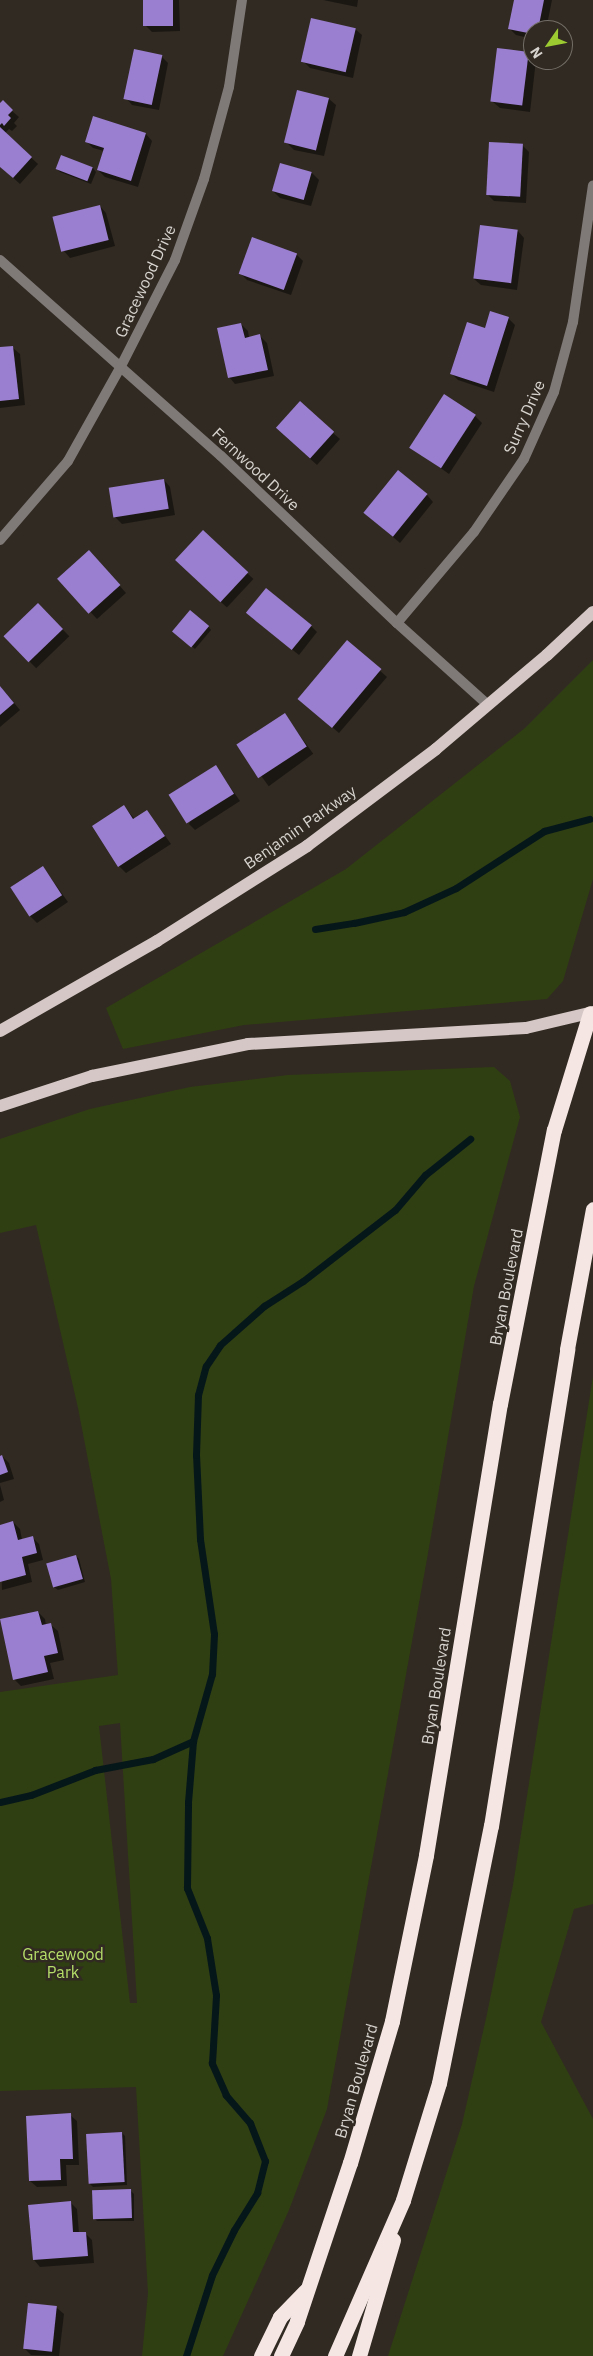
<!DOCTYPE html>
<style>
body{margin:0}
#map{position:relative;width:593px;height:2356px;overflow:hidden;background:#312a22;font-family:"IBM Plex Sans",sans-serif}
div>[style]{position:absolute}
.green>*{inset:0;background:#303f12}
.shadow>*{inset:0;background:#0007;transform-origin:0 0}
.stream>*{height:7px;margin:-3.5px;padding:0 3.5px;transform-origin:3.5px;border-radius:3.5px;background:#06171a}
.building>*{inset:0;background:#9a7ed0;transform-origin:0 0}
.minor>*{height:10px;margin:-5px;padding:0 5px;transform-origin:5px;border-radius:5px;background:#7f7978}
.primary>*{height:12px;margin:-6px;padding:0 6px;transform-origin:6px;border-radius:6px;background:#d4c7c5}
.motorway>*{height:15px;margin:-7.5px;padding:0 7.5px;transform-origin:7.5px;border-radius:7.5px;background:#f5e6e3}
span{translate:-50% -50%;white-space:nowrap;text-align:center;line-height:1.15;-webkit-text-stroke:5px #312a22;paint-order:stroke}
.street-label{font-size:16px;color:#d7d3ce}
.park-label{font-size:16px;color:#b5de69}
.north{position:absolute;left:523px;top:20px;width:50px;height:50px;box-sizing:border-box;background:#312a22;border:1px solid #736e67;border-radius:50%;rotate:237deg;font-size:14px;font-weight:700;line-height:20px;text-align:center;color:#d7d3ce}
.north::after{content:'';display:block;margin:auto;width:18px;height:22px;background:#9cca31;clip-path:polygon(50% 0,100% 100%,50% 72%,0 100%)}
</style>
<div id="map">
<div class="green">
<div style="clip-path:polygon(593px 660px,593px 879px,563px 981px,547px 999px,244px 1025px,123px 1049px,106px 1008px,346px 869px,525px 728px)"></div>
<div style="clip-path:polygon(evenodd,494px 1067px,510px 1081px,520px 1117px,474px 1286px,427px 1559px,327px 2109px,289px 2210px,223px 2356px,142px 2356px,148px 2293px,136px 2087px,0 2091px,0 1692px,118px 1675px,111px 1579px,78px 1408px,36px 1225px,0 1233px,0 1139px,90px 1109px,190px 1087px,288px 1075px,494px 1067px,120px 1723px,137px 2002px,137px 2003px,130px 2003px,99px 1726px,120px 1723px)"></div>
<div style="clip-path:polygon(593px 1376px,593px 1904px,574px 1909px,541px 2022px,593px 2119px,593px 2356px,388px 2356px,462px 2124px,487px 2014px,513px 1885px)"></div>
</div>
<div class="shadow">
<div style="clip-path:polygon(145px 0,179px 0,180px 31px,152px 32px,145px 25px)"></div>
<div style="clip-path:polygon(323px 0,358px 0,357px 7px)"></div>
<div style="clip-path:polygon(515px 0,552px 0,546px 30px,533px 30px,533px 39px,516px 35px,509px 28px)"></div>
<div style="clip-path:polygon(355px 29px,362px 35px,353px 78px,310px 68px,304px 62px)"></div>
<div style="clip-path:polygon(529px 53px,533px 60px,536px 60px,530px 112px,500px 108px,493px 102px)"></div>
<div style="clip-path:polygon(161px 56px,168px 63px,159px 110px,132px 105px,126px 98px)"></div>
<div style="clip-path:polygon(329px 99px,336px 105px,324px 156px,294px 150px,287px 143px)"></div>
<div style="clip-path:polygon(0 105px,12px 111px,19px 117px,14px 123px,17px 126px,12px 131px,9px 129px,5px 133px,38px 164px,20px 184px,0 166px)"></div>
<div style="clip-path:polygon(93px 118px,146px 134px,152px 141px,138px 187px,105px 177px,98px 170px,104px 151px,93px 148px,86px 141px)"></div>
<div style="clip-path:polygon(522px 145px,529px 152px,526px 203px,494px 201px,487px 194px)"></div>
<div style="clip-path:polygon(62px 157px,93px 168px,96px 172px,91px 184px,60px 172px,57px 169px)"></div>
<div style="clip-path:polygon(280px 165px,312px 173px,319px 180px,311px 206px,280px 198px,273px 191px)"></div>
<div style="clip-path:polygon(100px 206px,106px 213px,115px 246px,70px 258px,64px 251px)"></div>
<div style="clip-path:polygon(518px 231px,524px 238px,517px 290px,481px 285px,474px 279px)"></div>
<div style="clip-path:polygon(296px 254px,303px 261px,291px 295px,247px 280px,241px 274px)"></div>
<div style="clip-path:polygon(508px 318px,515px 325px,494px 392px,458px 380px,451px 373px,486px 330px)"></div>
<div style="clip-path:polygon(241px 324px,248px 331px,249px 338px,260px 336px,267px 343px,274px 376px,235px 384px,229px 377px)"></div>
<div style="clip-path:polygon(13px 348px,20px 354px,25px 405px,0 408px,0 349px)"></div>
<div style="clip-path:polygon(475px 416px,482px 423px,449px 474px,411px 447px)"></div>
<div style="clip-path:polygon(333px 433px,340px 439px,317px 465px,284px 435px)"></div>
<div style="clip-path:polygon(164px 480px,170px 487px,175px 515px,122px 524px,115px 517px,111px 488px)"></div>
<div style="clip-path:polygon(427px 495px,433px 502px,400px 543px,365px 513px)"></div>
<div style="left:203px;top:532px;width:69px;height:39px;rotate:43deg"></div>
<div style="clip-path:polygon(95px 558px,126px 593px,97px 619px,59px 578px)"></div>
<div style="left:38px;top:604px;width:45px;height:46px;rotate:46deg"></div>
<div style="clip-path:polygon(254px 619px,311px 626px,317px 632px,299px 655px)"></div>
<div style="clip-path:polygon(208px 626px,211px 630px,195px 649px,177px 634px)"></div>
<div style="clip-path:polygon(348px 642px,387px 677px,339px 733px,305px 704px)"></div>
<div style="clip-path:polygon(0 686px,20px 710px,0 727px)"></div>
<div style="left:285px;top:715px;width:48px;height:55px;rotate:54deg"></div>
<div style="clip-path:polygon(216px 767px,240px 801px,195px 830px,189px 824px)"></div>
<div style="clip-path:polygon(124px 807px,135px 819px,147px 811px,171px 844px,126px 873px,119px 866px)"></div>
<div style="clip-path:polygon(43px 867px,68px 902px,37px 923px,30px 916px)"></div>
<div style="clip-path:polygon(2px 1456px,9px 1463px,14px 1479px,0 1483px,0 1457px)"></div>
<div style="clip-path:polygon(0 1485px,4px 1500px,0 1502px)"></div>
<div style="clip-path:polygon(13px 1522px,20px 1529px,22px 1540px,32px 1537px,39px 1544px,43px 1560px,28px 1564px,32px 1582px,2px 1590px,0 1526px)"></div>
<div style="clip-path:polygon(76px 1556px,79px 1559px,85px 1582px,58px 1590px,54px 1587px)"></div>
<div style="clip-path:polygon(38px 1612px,45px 1619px,46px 1626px,51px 1625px,58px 1631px,64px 1660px,50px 1663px,54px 1679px,21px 1686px,14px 1679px)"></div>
<div style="clip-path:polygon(70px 2115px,77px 2121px,79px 2165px,66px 2165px,67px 2186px,37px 2187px,30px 2181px)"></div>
<div style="clip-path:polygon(122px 2133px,125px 2136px,127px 2185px,93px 2187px,90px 2184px)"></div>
<div style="clip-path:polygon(131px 2191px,134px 2194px,134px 2221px,97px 2221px,94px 2218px)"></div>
<div style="clip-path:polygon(70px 2202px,77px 2209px,79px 2233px,85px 2233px,92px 2240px,94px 2263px,40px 2267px,34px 2260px)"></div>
<div style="clip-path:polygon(57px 2308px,64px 2314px,59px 2356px,31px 2355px,24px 2348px)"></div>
</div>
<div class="stream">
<div style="left:315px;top:929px;width:39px;rotate:-9deg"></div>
<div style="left:354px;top:923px;width:51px;rotate:-12.4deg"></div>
<div style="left:404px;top:912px;width:57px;rotate:-24.8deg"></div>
<div style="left:456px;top:888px;width:105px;rotate:-32.9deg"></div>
<div style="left:544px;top:831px;width:47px;rotate:-14.9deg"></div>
<div style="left:0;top:1802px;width:32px;rotate:-13deg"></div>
<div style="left:31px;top:1795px;width:69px;rotate:-21.3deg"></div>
<div style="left:95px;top:1770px;width:59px;rotate:-10.7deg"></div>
<div style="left:153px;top:1759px;width:44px;rotate:-24.2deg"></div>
<div style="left:186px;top:2356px;width:85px;rotate:-72.2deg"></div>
<div style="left:212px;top:2275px;width:50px;rotate:-63.9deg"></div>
<div style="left:234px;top:2230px;width:44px;rotate:-58.1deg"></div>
<div style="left:257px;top:2193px;width:33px;rotate:-76deg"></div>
<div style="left:265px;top:2161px;width:41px;rotate:-111.5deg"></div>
<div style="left:250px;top:2123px;width:37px;rotate:-131deg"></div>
<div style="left:226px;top:2095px;width:35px;rotate:-114deg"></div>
<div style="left:212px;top:2063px;width:68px;rotate:-86.6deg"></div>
<div style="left:216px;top:1995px;width:58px;rotate:-99deg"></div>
<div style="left:207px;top:1938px;width:54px;rotate:-111.8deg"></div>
<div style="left:187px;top:1888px;width:86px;rotate:-89.3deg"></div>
<div style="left:188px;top:1802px;width:61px;rotate:-85.3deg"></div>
<div style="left:193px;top:1741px;width:70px;rotate:-74.2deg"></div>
<div style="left:212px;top:1674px;width:40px;rotate:-87.1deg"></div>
<div style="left:214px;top:1634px;width:96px;rotate:-98.4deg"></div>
<div style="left:200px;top:1539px;width:84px;rotate:-92.7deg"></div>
<div style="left:196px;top:1455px;width:60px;rotate:-88.1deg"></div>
<div style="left:198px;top:1395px;width:30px;rotate:-75deg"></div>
<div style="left:206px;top:1366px;width:25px;rotate:-56deg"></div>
<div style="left:220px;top:1345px;width:59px;rotate:-41.6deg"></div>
<div style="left:264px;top:1306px;width:46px;rotate:-32.7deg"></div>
<div style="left:303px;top:1281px;width:116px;rotate:-37.7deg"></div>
<div style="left:395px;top:1210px;width:46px;rotate:-49.4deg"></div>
<div style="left:425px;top:1175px;width:58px;rotate:-38.7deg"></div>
</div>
<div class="building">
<div style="left:143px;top:0;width:30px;height:26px"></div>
<div style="clip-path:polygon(514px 0,544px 0,538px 30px,533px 30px,533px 34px,508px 29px)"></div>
<div style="left:311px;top:18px;width:46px;height:45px;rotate:13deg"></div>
<div style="left:497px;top:48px;width:32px;height:54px;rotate:7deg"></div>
<div style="left:134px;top:49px;width:29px;height:51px;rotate:12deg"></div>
<div style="left:297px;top:90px;width:33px;height:54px;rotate:14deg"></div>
<div style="clip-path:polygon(3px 100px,13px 110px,8px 115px,11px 118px,4px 126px,2px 123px,0 125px,0 103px)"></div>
<div style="clip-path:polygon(93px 116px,146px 133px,131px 181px,97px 170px,104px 148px,85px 142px)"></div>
<div style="clip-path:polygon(0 127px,32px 157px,13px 178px,0 167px)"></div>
<div style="left:489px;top:142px;width:34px;height:53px;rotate:3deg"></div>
<div style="left:61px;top:155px;width:34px;height:15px;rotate:21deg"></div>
<div style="left:280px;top:163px;width:33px;height:29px;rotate:16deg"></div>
<div style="left:100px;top:205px;width:36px;height:49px;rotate:76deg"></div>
<div style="left:480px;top:225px;width:38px;height:54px;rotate:7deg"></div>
<div style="left:252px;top:237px;width:48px;height:39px;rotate:20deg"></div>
<div style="clip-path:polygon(490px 311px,509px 317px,487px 386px,450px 374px,467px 322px,485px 328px)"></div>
<div style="clip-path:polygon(241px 323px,245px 338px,260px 334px,268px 370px,228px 378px,217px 328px)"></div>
<div style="clip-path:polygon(13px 346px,19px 399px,0 401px,0 347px)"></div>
<div style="left:444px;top:394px;width:38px;height:64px;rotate:33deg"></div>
<div style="left:300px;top:401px;width:46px;height:36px;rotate:42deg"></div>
<div style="left:398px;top:470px;width:38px;height:55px;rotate:39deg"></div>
<div style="left:164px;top:479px;width:30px;height:56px;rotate:81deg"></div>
<div style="left:203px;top:530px;width:62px;height:41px;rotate:43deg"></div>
<div style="left:89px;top:550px;width:47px;height:43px;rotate:48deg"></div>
<div style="left:266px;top:588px;width:59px;height:32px;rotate:39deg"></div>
<div style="left:38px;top:603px;width:36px;height:48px;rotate:46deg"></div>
<div style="left:190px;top:610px;width:25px;height:28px;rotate:40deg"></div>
<div style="left:347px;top:640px;width:45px;height:77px;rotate:40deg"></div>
<div style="clip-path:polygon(0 686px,14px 703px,0 715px)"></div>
<div style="left:285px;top:713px;width:40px;height:58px;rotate:57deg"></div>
<div style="left:216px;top:765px;width:34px;height:56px;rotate:58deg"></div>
<div style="clip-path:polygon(124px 805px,133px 819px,147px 810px,165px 836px,118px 867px,92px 826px)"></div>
<div style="left:43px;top:866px;width:35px;height:39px;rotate:57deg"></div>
<div style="clip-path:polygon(2px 1455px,8px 1472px,0 1475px,0 1456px)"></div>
<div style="clip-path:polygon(13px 1521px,18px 1540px,33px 1536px,37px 1553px,22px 1557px,26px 1575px,0 1582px,0 1525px)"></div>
<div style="left:76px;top:1555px;width:25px;height:31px;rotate:74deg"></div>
<div style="clip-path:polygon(38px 1611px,42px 1625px,51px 1623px,58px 1653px,44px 1656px,48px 1672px,13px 1680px,0 1619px)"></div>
<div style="clip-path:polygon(71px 2113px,73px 2159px,60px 2159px,61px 2180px,29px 2181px,26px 2116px)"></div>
<div style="left:122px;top:2132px;width:50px;height:36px;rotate:87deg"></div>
<div style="left:131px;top:2189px;width:29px;height:39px;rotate:88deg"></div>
<div style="clip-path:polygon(71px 2201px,73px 2232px,86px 2232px,88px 2256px,33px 2260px,28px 2205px)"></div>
<div style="left:28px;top:2303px;width:29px;height:46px;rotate:6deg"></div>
</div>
<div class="minor">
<div style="left:0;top:260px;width:295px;rotate:41.6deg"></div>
<div style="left:221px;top:456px;width:243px;rotate:43.5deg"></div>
<div style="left:397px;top:623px;width:121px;rotate:42deg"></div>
<div style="left:0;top:540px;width:104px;rotate:-49.3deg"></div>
<div style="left:68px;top:461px;width:107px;rotate:-60.8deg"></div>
<div style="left:120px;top:368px;width:121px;rotate:-63deg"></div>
<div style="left:175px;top:260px;width:86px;rotate:-70.3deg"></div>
<div style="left:204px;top:179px;width:95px;rotate:-74.8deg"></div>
<div style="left:229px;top:87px;width:88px;rotate:-81.5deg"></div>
<div style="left:397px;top:623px;width:119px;rotate:-49.8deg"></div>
<div style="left:474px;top:532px;width:88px;rotate:-55.6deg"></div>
<div style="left:524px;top:459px;width:73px;rotate:-65.9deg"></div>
<div style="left:554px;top:392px;width:73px;rotate:-74.8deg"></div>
<div style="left:573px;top:322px;width:138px;rotate:-81.7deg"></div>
</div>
<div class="primary">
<div style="left:0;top:1031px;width:181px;rotate:-29.8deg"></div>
<div style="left:157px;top:941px;width:178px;rotate:-32.3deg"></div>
<div style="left:307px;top:846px;width:161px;rotate:-36.9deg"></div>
<div style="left:436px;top:749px;width:145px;rotate:-40.3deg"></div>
<div style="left:547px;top:655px;width:63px;rotate:-43.1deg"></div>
<div style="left:0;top:1106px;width:97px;rotate:-18.1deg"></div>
<div style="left:92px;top:1076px;width:159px;rotate:-11.6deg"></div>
<div style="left:248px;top:1044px;width:278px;rotate:-3.3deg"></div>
<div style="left:526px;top:1028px;width:69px;rotate:-13.4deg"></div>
</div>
<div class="motorway">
<div style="left:261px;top:2356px;width:43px;rotate:-64deg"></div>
<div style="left:280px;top:2317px;width:36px;rotate:-46deg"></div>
<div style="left:281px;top:2356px;width:38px;rotate:-65deg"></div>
<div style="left:297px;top:2321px;width:167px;rotate:-71.5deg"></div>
<div style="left:350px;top:2163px;width:148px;rotate:-73.5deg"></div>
<div style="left:392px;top:2021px;width:169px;rotate:-78.4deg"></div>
<div style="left:426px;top:1855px;width:457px;rotate:-80.7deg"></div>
<div style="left:500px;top:1404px;width:279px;rotate:-78.9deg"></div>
<div style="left:554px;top:1130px;width:122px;rotate:-72.9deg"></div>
<div style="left:335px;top:2356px;width:170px;rotate:-66.4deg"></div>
<div style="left:403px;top:2200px;width:122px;rotate:-72.9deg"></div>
<div style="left:439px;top:2083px;width:262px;rotate:-78.6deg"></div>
<div style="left:491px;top:1826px;width:483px;rotate:-80.9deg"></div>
<div style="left:567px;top:1349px;width:142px;rotate:-79.5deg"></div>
<div style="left:359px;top:2356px;width:121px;rotate:-73.7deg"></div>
</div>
<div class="street-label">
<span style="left:145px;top:281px;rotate:-65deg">Gracewood Drive</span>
<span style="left:524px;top:417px;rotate:-66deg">Surry Drive</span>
<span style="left:256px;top:469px;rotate:43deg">Fernwood Drive</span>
<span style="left:300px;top:827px;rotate:-35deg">Benjamin Parkway</span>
<span style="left:506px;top:1287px;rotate:-79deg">Bryan Boulevard</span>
<span style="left:436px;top:1686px;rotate:-81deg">Bryan Boulevard</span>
<span style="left:356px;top:2081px;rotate:-74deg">Bryan Boulevard</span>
</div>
<div class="park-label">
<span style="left:63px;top:1963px">Gracewood<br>Park</span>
</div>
<div class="north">N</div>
</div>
